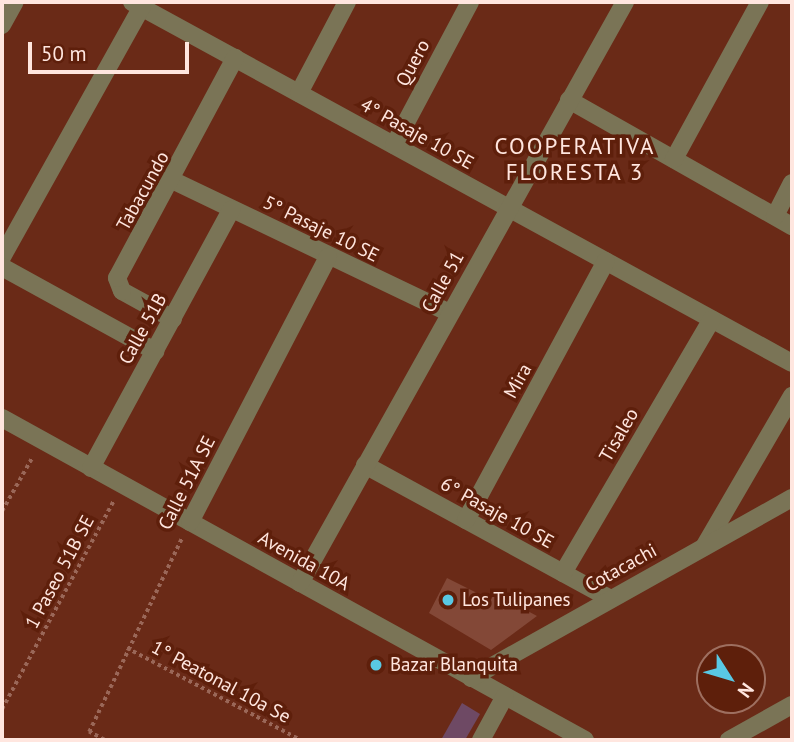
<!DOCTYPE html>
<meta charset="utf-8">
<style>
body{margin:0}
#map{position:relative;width:794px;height:742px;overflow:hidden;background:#6a2a17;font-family:"PT Sans",sans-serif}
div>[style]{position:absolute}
.green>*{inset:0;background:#6e4964}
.building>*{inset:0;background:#834837}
.path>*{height:3.5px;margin-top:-1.75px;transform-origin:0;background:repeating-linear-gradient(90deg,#9a6758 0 3.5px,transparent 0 7px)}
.minor>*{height:18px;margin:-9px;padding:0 9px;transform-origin:9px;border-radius:9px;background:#7a7456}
.dots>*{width:19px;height:19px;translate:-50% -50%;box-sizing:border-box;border:4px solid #5e1f0b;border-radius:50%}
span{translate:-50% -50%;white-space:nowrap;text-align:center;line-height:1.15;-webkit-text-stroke:7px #5e1f0b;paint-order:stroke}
.street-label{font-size:19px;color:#ffe6df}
.poi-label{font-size:19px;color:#ffe6df}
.left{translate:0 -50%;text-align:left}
.quarter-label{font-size:23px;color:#ffe6df;letter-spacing:2px}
.frame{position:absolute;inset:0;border:4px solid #ffe6df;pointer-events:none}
.north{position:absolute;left:696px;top:644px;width:70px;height:70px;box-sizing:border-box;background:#5e1f0b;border:2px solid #9e6f60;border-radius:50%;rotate:127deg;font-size:19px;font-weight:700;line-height:28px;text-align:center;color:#ffe6df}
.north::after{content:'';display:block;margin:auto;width:24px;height:32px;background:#59c8e4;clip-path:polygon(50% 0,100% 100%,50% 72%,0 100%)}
.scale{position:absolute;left:28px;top:42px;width:161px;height:32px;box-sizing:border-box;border:4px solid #ffe6df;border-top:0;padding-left:9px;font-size:21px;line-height:24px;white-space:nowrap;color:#ffe6df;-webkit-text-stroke:5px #5e1f0b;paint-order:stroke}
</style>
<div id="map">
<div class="green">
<div style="clip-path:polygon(462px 703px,480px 714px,465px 740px,441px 740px)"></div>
</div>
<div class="building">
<div style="clip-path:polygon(447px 578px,491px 600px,494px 593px,537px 616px,491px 650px,429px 613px)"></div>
</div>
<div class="path">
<div style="left:2px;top:511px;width:61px;rotate:-60.5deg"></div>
<div style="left:127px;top:648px;width:197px;rotate:27.9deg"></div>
<div style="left:2px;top:709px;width:235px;rotate:-61.8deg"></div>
<div style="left:104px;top:740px;width:17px;rotate:-152deg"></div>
<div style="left:89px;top:732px;width:215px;rotate:-64.4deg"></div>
</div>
<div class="minor">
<div style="left:132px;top:2px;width:752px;rotate:28.68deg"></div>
<div style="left:2px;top:25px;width:26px;rotate:-61deg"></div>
<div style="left:299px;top:93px;width:103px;rotate:-62.2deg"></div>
<div style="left:569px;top:100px;width:256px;rotate:29.5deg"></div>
<div style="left:394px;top:145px;width:162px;rotate:-62deg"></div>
<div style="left:674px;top:159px;width:179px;rotate:-61.3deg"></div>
<div style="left:174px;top:181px;width:306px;rotate:25.6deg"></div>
<div style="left:775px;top:216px;width:37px;rotate:-63deg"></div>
<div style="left:2px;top:257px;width:287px;rotate:-60.8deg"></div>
<div style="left:2px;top:267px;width:175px;rotate:28.8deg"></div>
<div style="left:173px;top:319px;width:58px;rotate:-151.2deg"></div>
<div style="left:122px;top:291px;width:14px;rotate:-111deg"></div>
<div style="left:117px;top:278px;width:250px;rotate:-61.8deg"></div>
<div style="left:2px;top:418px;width:666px;rotate:28.91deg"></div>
<div style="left:365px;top:465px;width:278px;rotate:28.6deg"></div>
<div style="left:91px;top:468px;width:294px;rotate:-61.5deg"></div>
<div style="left:466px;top:520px;width:294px;rotate:-61.6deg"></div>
<div style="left:190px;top:522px;width:299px;rotate:-62.5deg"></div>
<div style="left:704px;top:547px;width:175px;rotate:-59.8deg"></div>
<div style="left:563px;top:573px;width:294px;rotate:-59.6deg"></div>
<div style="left:300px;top:583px;width:666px;rotate:-60.78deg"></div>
<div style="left:471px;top:678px;width:368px;rotate:-29.3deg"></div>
<div style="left:481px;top:740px;width:50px;rotate:-61.4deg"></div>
<div style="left:729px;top:740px;width:72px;rotate:-29.1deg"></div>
</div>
<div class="dots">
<div style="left:448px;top:600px;background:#59c8e4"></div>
<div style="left:376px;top:665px;background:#59c8e4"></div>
</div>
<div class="street-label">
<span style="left:413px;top:63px;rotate:-62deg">Quero</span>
<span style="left:417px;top:134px;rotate:29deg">4° Pasaje 10 SE</span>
<span style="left:143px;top:191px;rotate:-61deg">Tabacundo</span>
<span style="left:321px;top:229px;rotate:26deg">5° Pasaje 10 SE</span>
<span style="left:443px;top:282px;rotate:-61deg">Calle 51</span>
<span style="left:143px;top:329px;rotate:-61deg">Calle 51B</span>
<span style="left:518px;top:381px;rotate:-61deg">Mira</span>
<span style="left:619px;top:435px;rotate:-60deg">Tisaleo</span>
<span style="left:187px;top:483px;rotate:-63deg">Calle 51A SE</span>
<span style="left:497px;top:513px;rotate:29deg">6° Pasaje 10 SE</span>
<span style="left:304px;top:561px;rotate:29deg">Avenida 10A</span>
<span style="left:621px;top:568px;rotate:-29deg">Cotacachi</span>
<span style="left:60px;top:572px;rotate:-62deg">1 Paseo 51B SE</span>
<span style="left:221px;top:682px;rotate:28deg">1° Peatonal 10a Se</span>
</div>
<div class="poi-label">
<span class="left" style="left:462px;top:600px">Los Tulipanes</span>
<span class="left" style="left:390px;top:665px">Bazar Blanquita</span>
</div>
<div class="quarter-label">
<span style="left:575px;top:159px">COOPERATIVA<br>FLORESTA 3</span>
</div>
<div class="frame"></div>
<div class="north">N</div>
<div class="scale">50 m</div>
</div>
